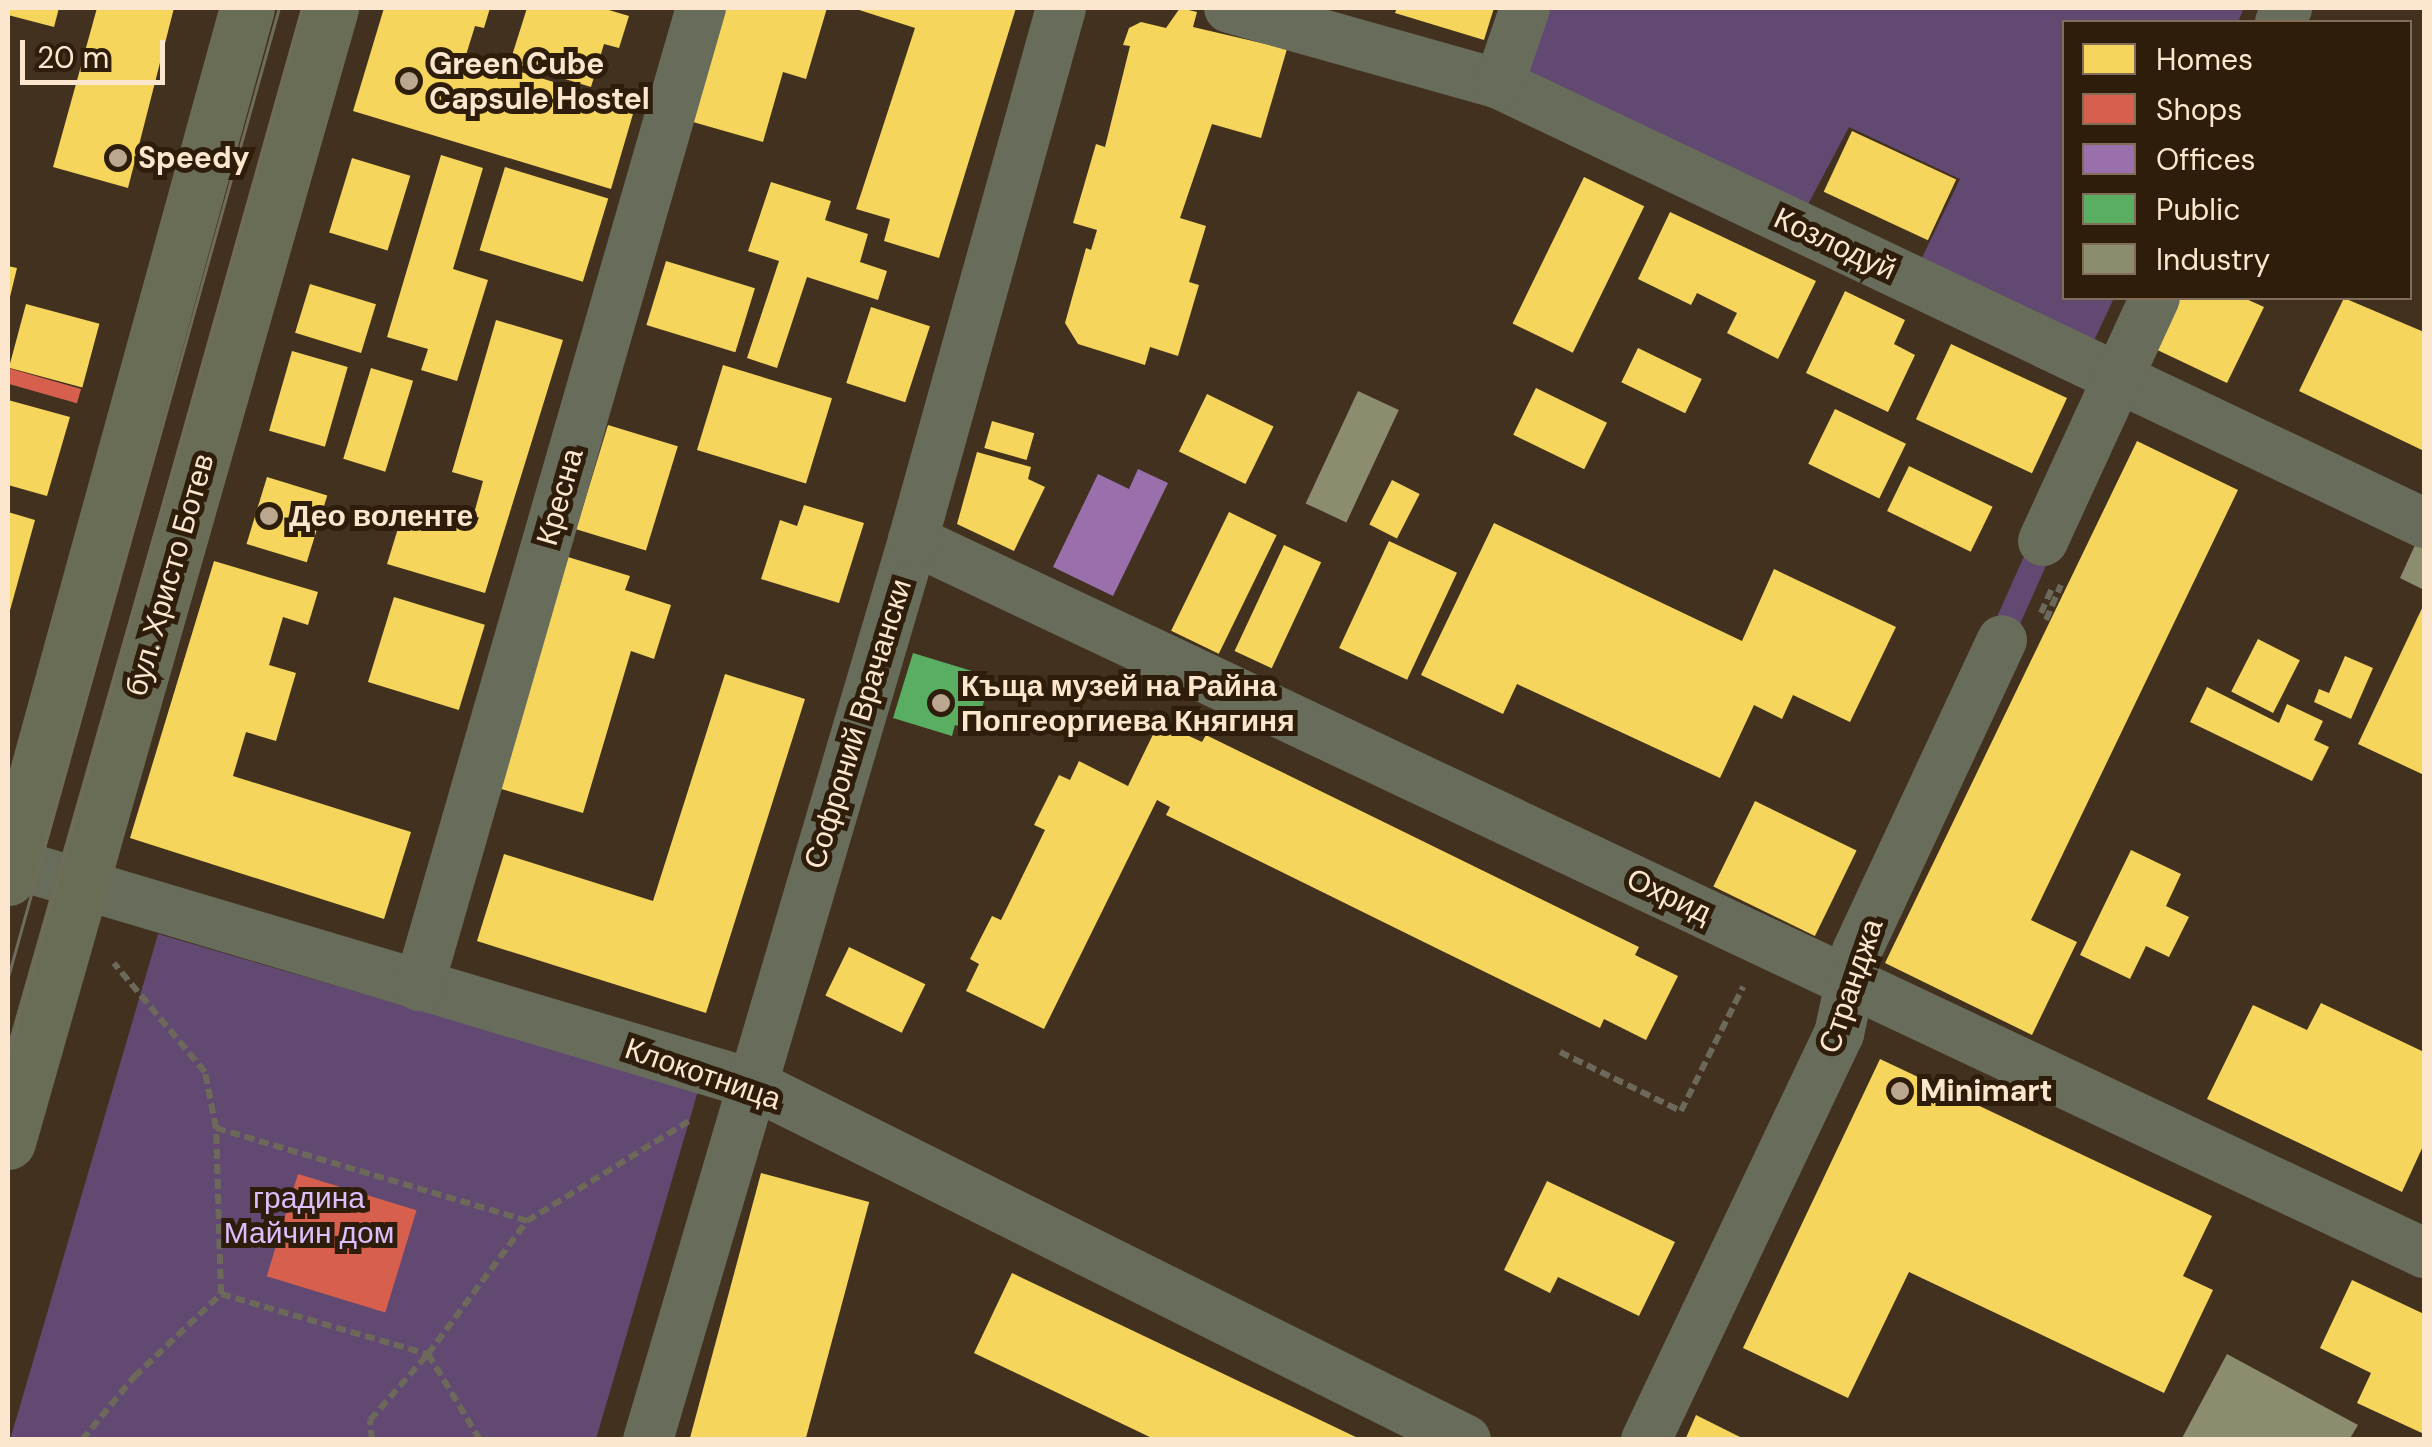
<!DOCTYPE html>
<meta charset="utf-8">
<style>
body{margin:0}
#map{position:relative;width:2432px;height:1447px;overflow:hidden;background:#41311e;font-family:"DM Sans",sans-serif}
div>[style]{position:absolute}
.green>*{inset:0;background:#614972;transform-origin:0 0}
.homes>*{inset:0;background:#f6d55c;transform-origin:0 0}
.shops>*{inset:0;background:#d6604d;transform-origin:0 0}
.offices>*{inset:0;background:#9970ab}
.public>*{inset:0;background:#5aae61}
.industry>*{inset:0;background:#8c8c6e;transform-origin:0 0}
.path>*{height:6px;margin-top:-3px;transform-origin:0;background:repeating-linear-gradient(90deg,#6c695a 0 10px,transparent 0 15px)}
.street>*{height:50px;margin:-25px;padding:0 25px;transform-origin:25px;border-radius:25px;background:#686c5a}
.secondary>*{height:55px;margin:-27.5px;padding:0 27.5px;transform-origin:27.5px;border-radius:27.5px;background:#6a6d56}
.tram>*{height:2.5px;margin:-1.25px;padding:0 1.25px;transform-origin:1.25px;border-radius:1.25px;background:#706c5a}
.dots>*{width:28px;height:28px;translate:-50% -50%;box-sizing:border-box;border:5px solid #2e1d0a;border-radius:50%}
span{translate:-50% -50%;white-space:nowrap;text-align:center;line-height:1.15;-webkit-text-stroke:10px #2e1d0a;paint-order:stroke}
.poi-label{font-size:30px;color:#fde6ce;font-weight:700}
.left{translate:0 -50%;text-align:left}
.street-label{font-size:30px;color:#fde6ce}
.park-label{font-size:30px;color:#dcbefc}
.frame{position:absolute;inset:0;border:10px solid #fde6ce;pointer-events:none}
.legend{position:absolute;left:2062px;top:20px;width:350px;height:280px;box-sizing:border-box;background:#2e1d0a;border:2px solid #816d58;margin:0;padding:12px 18px;list-style:none;font-size:30px;color:#fde6ce}
.legend li{display:flex;align-items:center;gap:20px;height:50px}
.legend b{width:50px;border:2px solid #816d58}
.scale{position:absolute;left:20px;top:40px;width:145px;height:45px;box-sizing:border-box;border:5px solid #fde6ce;border-top:0;padding-left:12px;font-size:30px;line-height:35px;white-space:nowrap;color:#fde6ce;-webkit-text-stroke:8px #2e1d0a;paint-order:stroke}
</style>
<div id="map">
<div class="green">
<div style="clip-path:polygon(1529px 8px,2244px 8px,2238px 22px,2064px 22px,2064px 298px,2114px 298px,2091px 347px,1918px 266px,1960px 179px,1849px 127px,1804px 212px,1505px 80px)"></div>
<div style="left:2029px;top:545px;width:24px;height:89px;rotate:24deg"></div>
<div style="clip-path:polygon(158px 934px,698px 1091px,596px 1439px,10px 1440px)"></div>
</div>
<div class="homes">
<div style="clip-path:polygon(8px 8px,59px 8px,54px 27px,8px 15px)"></div>
<div style="clip-path:polygon(97px 8px,174px 8px,128px 188px,53px 167px)"></div>
<div style="clip-path:polygon(384px 8px,490px 8px,484px 28px,475px 26px,466px 55px,635px 107px,611px 189px,353px 111px)"></div>
<div style="clip-path:polygon(527px 8px,602px 8px,629px 16px,619px 48px,604px 44px,591px 87px,510px 62px)"></div>
<div style="clip-path:polygon(720px 8px,827px 8px,806px 79px,783px 72px,763px 142px,686px 120px)"></div>
<div style="clip-path:polygon(853px 8px,1016px 8px,939px 258px,884px 241px,890px 219px,856px 209px,915px 28px)"></div>
<div style="clip-path:polygon(1180px 8px,1197px 12px,1193px 27px,1287px 49px,1261px 138px,1212px 124px,1180px 218px,1206px 226px,1189px 282px,1199px 285px,1178px 356px,1150px 347px,1145px 365px,1078px 344px,1065px 323px,1086px 248px,1091px 250px,1097px 230px,1073px 223px,1096px 144px,1105px 147px,1130px 46px,1123px 45px,1129px 28px,1141px 22px,1166px 28px)"></div>
<div style="clip-path:polygon(1397px 8px,1494px 8px,1484px 40px,1395px 13px)"></div>
<div style="left:1852px;top:131px;width:115px;height:67px;rotate:25deg"></div>
<div style="clip-path:polygon(441px 155px,483px 168px,453px 269px,488px 280px,457px 381px,421px 370px,428px 349px,387px 337px)"></div>
<div style="left:352px;top:158px;width:61px;height:78px;rotate:17deg"></div>
<div style="left:505px;top:167px;width:108px;height:87px;rotate:17deg"></div>
<div style="left:1584px;top:177px;width:67px;height:163px;rotate:26deg"></div>
<div style="clip-path:polygon(771px 182px,831px 201px,825px 220px,868px 234px,860px 262px,887px 271px,878px 300px,807px 277px,777px 368px,747px 358px,779px 261px,748px 251px)"></div>
<div style="clip-path:polygon(1670px 212px,1816px 281px,1778px 359px,1727px 333px,1737px 313px,1697px 293px,1691px 305px,1638px 279px)"></div>
<div style="left:666px;top:261px;width:93px;height:67px;rotate:17deg"></div>
<div style="clip-path:polygon(8px 266px,17px 268px,9px 301px,8px 301px)"></div>
<div style="left:310px;top:284px;width:69px;height:51px;rotate:17deg"></div>
<div style="clip-path:polygon(1845px 291px,1905px 320px,1894px 344px,1915px 355px,1888px 412px,1806px 373px)"></div>
<div style="clip-path:polygon(2175px 298px,2244px 298px,2264px 307px,2227px 383px,2151px 347px)"></div>
<div style="clip-path:polygon(2344px 298px,2424px 332px,2424px 451px,2299px 391px)"></div>
<div style="left:26px;top:304px;width:76px;height:66px;rotate:15deg"></div>
<div style="left:871px;top:307px;width:62px;height:80px;rotate:18deg"></div>
<div style="clip-path:polygon(496px 320px,563px 340px,485px 593px,387px 564px,404px 509px,470px 528px,483px 481px,452px 472px)"></div>
<div style="left:1951px;top:344px;width:128px;height:83px;rotate:25deg"></div>
<div style="left:1638px;top:348px;width:71px;height:38px;rotate:26deg"></div>
<div style="left:292px;top:351px;width:58px;height:83px;rotate:16deg"></div>
<div style="left:723px;top:365px;width:114px;height:89px;rotate:17deg"></div>
<div style="left:371px;top:368px;width:44px;height:95px;rotate:17deg"></div>
<div style="left:1536px;top:388px;width:79px;height:52px;rotate:26deg"></div>
<div style="left:1207px;top:394px;width:74px;height:64px;rotate:26deg"></div>
<div style="clip-path:polygon(8px 400px,70px 417px,47px 496px,8px 485px)"></div>
<div style="left:1835px;top:409px;width:79px;height:61px;rotate:26deg"></div>
<div style="left:992px;top:421px;width:44px;height:28px;rotate:16deg"></div>
<div style="left:608px;top:425px;width:73px;height:109px;rotate:17deg"></div>
<div style="clip-path:polygon(2137px 441px,2238px 490px,2031px 920px,2077px 942px,2032px 1035px,1885px 963px)"></div>
<div style="clip-path:polygon(977px 452px,1031px 467px,1028px 479px,1045px 487px,1014px 551px,957px 524px)"></div>
<div style="left:1909px;top:466px;width:93px;height:50px;rotate:26deg"></div>
<div style="left:267px;top:477px;width:63px;height:70px;rotate:17deg"></div>
<div style="left:1392px;top:480px;width:31px;height:50px;rotate:27deg"></div>
<div style="clip-path:polygon(804px 505px,864px 523px,839px 603px,761px 579px,780px 520px,797px 526px)"></div>
<div style="clip-path:polygon(8px 512px,35px 520px,9px 614px,8px 614px)"></div>
<div style="left:1229px;top:512px;width:53px;height:132px;rotate:26deg"></div>
<div style="clip-path:polygon(1494px 523px,1742px 641px,1774px 569px,1896px 627px,1850px 722px,1793px 695px,1782px 719px,1754px 705px,1720px 778px,1517px 684px,1503px 714px,1421px 675px)"></div>
<div style="left:1389px;top:541px;width:75px;height:118px;rotate:25deg"></div>
<div style="left:1284px;top:545px;width:41px;height:117px;rotate:25deg"></div>
<div style="clip-path:polygon(568px 557px,630px 576px,625px 590px,671px 605px,654px 659px,631px 651px,583px 813px,498px 788px)"></div>
<div style="clip-path:polygon(214px 561px,318px 592px,308px 625px,283px 617px,269px 665px,296px 673px,276px 741px,246px 732px,233px 776px,411px 832px,384px 919px,130px 838px)"></div>
<div style="left:394px;top:597px;width:95px;height:89px;rotate:17deg"></div>
<div style="clip-path:polygon(2424px 604px,2424px 775px,2358px 744px)"></div>
<div style="left:2258px;top:639px;width:47px;height:59px;rotate:27deg"></div>
<div style="clip-path:polygon(2345px 656px,2373px 668px,2351px 719px,2314px 702px,2319px 689px,2329px 693px)"></div>
<div style="clip-path:polygon(725px 674px,805px 699px,706px 1013px,477px 941px,504px 854px,653px 901px)"></div>
<div style="clip-path:polygon(2207px 687px,2279px 723px,2287px 704px,2323px 721px,2314px 740px,2329px 747px,2312px 781px,2190px 722px)"></div>
<div style="clip-path:polygon(1159px 722px,1202px 742px,1206px 735px,1639px 947px,1635px 955px,1678px 976px,1646px 1040px,1604px 1019px,1600px 1028px,1438px 949px,1166px 815px,1170px 807px,1157px 800px,1044px 1029px,966px 991px,979px 964px,970px 959px,992px 916px,1001px 920px,1045px 830px,1034px 825px,1059px 775px,1070px 780px,1079px 761px,1128px 786px)"></div>
<div style="left:1755px;top:801px;width:113px;height:95px;rotate:26deg"></div>
<div style="clip-path:polygon(2131px 850px,2181px 874px,2166px 906px,2189px 917px,2169px 957px,2146px 946px,2130px 979px,2080px 955px)"></div>
<div style="left:849px;top:947px;width:85px;height:54px;rotate:26deg"></div>
<div style="clip-path:polygon(2321px 1003px,2424px 1052px,2424px 1144px,2402px 1192px,2207px 1099px,2253px 1005px,2307px 1030px)"></div>
<div style="clip-path:polygon(1880px 1059px,2212px 1216px,2183px 1276px,2213px 1290px,2164px 1393px,1909px 1272px,1848px 1398px,1743px 1348px)"></div>
<div style="left:761px;top:1173px;width:112px;height:277px;rotate:15deg"></div>
<div style="clip-path:polygon(1547px 1181px,1675px 1242px,1639px 1316px,1558px 1277px,1550px 1293px,1504px 1270px)"></div>
<div style="clip-path:polygon(1012px 1273px,1362px 1440px,1156px 1440px,974px 1353px)"></div>
<div style="clip-path:polygon(2352px 1280px,2424px 1314px,2424px 1434px,2357px 1403px,2371px 1373px,2320px 1348px)"></div>
<div style="clip-path:polygon(1696px 1415px,1746px 1440px,1685px 1440px)"></div>
</div>
<div class="shops">
<div style="left:8px;top:368px;width:76px;height:15px;rotate:16deg"></div>
<div style="left:298px;top:1174px;width:124px;height:107px;rotate:17deg"></div>
</div>
<div class="offices">
<div style="clip-path:polygon(1138px 469px,1168px 483px,1113px 596px,1053px 567px,1098px 474px,1129px 489px)"></div>
</div>
<div class="public">
<div style="clip-path:polygon(913px 653px,972px 671px,969px 682px,988px 688px,975px 731px,955px 725px,952px 736px,893px 718px)"></div>
</div>
<div class="industry">
<div style="left:1358px;top:391px;width:45px;height:124px;rotate:25deg"></div>
<div style="clip-path:polygon(2420px 534px,2424px 536px,2424px 590px,2400px 578px)"></div>
<div style="clip-path:polygon(2227px 1354px,2358px 1425px,2349px 1440px,2181px 1440px)"></div>
</div>
<div class="path">
<div style="left:2041px;top:613px;width:27px;rotate:-66deg"></div>
<div style="left:2046px;top:620px;width:38px;rotate:-67deg"></div>
<div style="left:1560px;top:1052px;width:135px;rotate:26deg"></div>
<div style="left:1681px;top:1111px;width:139px;rotate:-63.4deg"></div>
<div style="left:216px;top:1128px;width:325px;rotate:16.6deg"></div>
<div style="left:221px;top:1294px;width:216px;rotate:16.2deg"></div>
<div style="left:428px;top:1354px;width:100px;rotate:58.8deg"></div>
<div style="left:82px;top:1440px;width:82px;rotate:-50.5deg"></div>
<div style="left:134px;top:1377px;width:120px;rotate:-43.7deg"></div>
<div style="left:221px;top:1294px;width:166px;rotate:-91.7deg"></div>
<div style="left:216px;top:1128px;width:57px;rotate:-101.1deg"></div>
<div style="left:205px;top:1072px;width:142px;rotate:-129.9deg"></div>
<div style="left:372px;top:1440px;width:20px;rotate:-96deg"></div>
<div style="left:370px;top:1420px;width:88px;rotate:-48.7deg"></div>
<div style="left:428px;top:1354px;width:166px;rotate:-53.3deg"></div>
<div style="left:527px;top:1221px;width:190px;rotate:-31.7deg"></div>
</div>
<div class="street">
<div style="left:1229px;top:8px;width:280px;rotate:15.7deg"></div>
<div style="left:1499px;top:84px;width:1024px;rotate:25.39deg"></div>
<div style="left:2280px;top:22px;width:16px;rotate:-63deg"></div>
<div style="left:1499px;top:84px;width:80px;rotate:-71.1deg"></div>
<div style="left:913px;top:540px;width:1671px;rotate:25.26deg"></div>
<div style="left:2043px;top:541px;width:268px;rotate:-65.3deg"></div>
<div style="left:8px;top:862px;width:774px;rotate:16.59deg"></div>
<div style="left:750px;top:1083px;width:800px;rotate:26.5deg"></div>
<div style="left:419px;top:986px;width:1018px;rotate:-73.92deg"></div>
<div style="left:648px;top:1440px;width:938px;rotate:-73.59deg"></div>
<div style="left:913px;top:540px;width:552px;rotate:-74.45deg"></div>
<div style="left:1646px;top:1440px;width:450px;rotate:-64.6deg"></div>
<div style="left:1839px;top:1034px;width:85px;rotate:-77.8deg"></div>
<div style="left:1857px;top:951px;width:343px;rotate:-65deg"></div>
</div>
<div class="secondary">
<div style="left:8px;top:878px;width:902px;rotate:-74.64deg"></div>
<div style="left:8px;top:1142px;width:1179px;rotate:-74.1deg"></div>
</div>
<div class="tram">
<div style="left:8px;top:977px;width:1006px;rotate:-74.38deg"></div>
<div style="left:8px;top:1055px;width:1087px;rotate:-74.32deg"></div>
</div>
<div class="dots">
<div style="left:409px;top:81px;background:#bba790"></div>
<div style="left:118px;top:158px;background:#bba790"></div>
<div style="left:269px;top:516px;background:#bba790"></div>
<div style="left:941px;top:703px;background:#bba790"></div>
<div style="left:1900px;top:1091px;background:#bba790"></div>
</div>
<div class="poi-label">
<span class="left" style="left:429px;top:81px">Green Cube<br>Capsule Hostel</span>
<span class="left" style="left:138px;top:158px">Speedy</span>
<span class="left" style="left:289px;top:516px">Део воленте</span>
<span class="left" style="left:961px;top:703px">Къща музей на Райна<br>Попгеоргиева Княгиня</span>
<span class="left" style="left:1920px;top:1091px">Minimart</span>
</div>
<div class="street-label">
<span style="left:1835px;top:244px;rotate:25deg">Козлодуй</span>
<span style="left:560px;top:497px;rotate:-74deg">Кресна</span>
<span style="left:170px;top:575px;rotate:-74deg">бул. Христо Ботев</span>
<span style="left:858px;top:724px;rotate:-73deg">Софроний Врачански</span>
<span style="left:1669px;top:896px;rotate:25deg">Охрид</span>
<span style="left:1851px;top:986px;rotate:-71deg">Странджа</span>
<span style="left:703px;top:1074px;rotate:19deg">Клокотница</span>
</div>
<div class="park-label">
<span style="left:309px;top:1215px">градина<br>Майчин дом</span>
</div>
<div class="frame"></div>
<ul class="legend">
<li><b style="height:28px;background:#f6d55c"></b>Homes</li>
<li><b style="height:28px;background:#d6604d"></b>Shops</li>
<li><b style="height:28px;background:#9970ab"></b>Offices</li>
<li><b style="height:28px;background:#5aae61"></b>Public</li>
<li><b style="height:28px;background:#8c8c6e"></b>Industry</li>
</ul>
<div class="scale">20 m</div>
</div>
